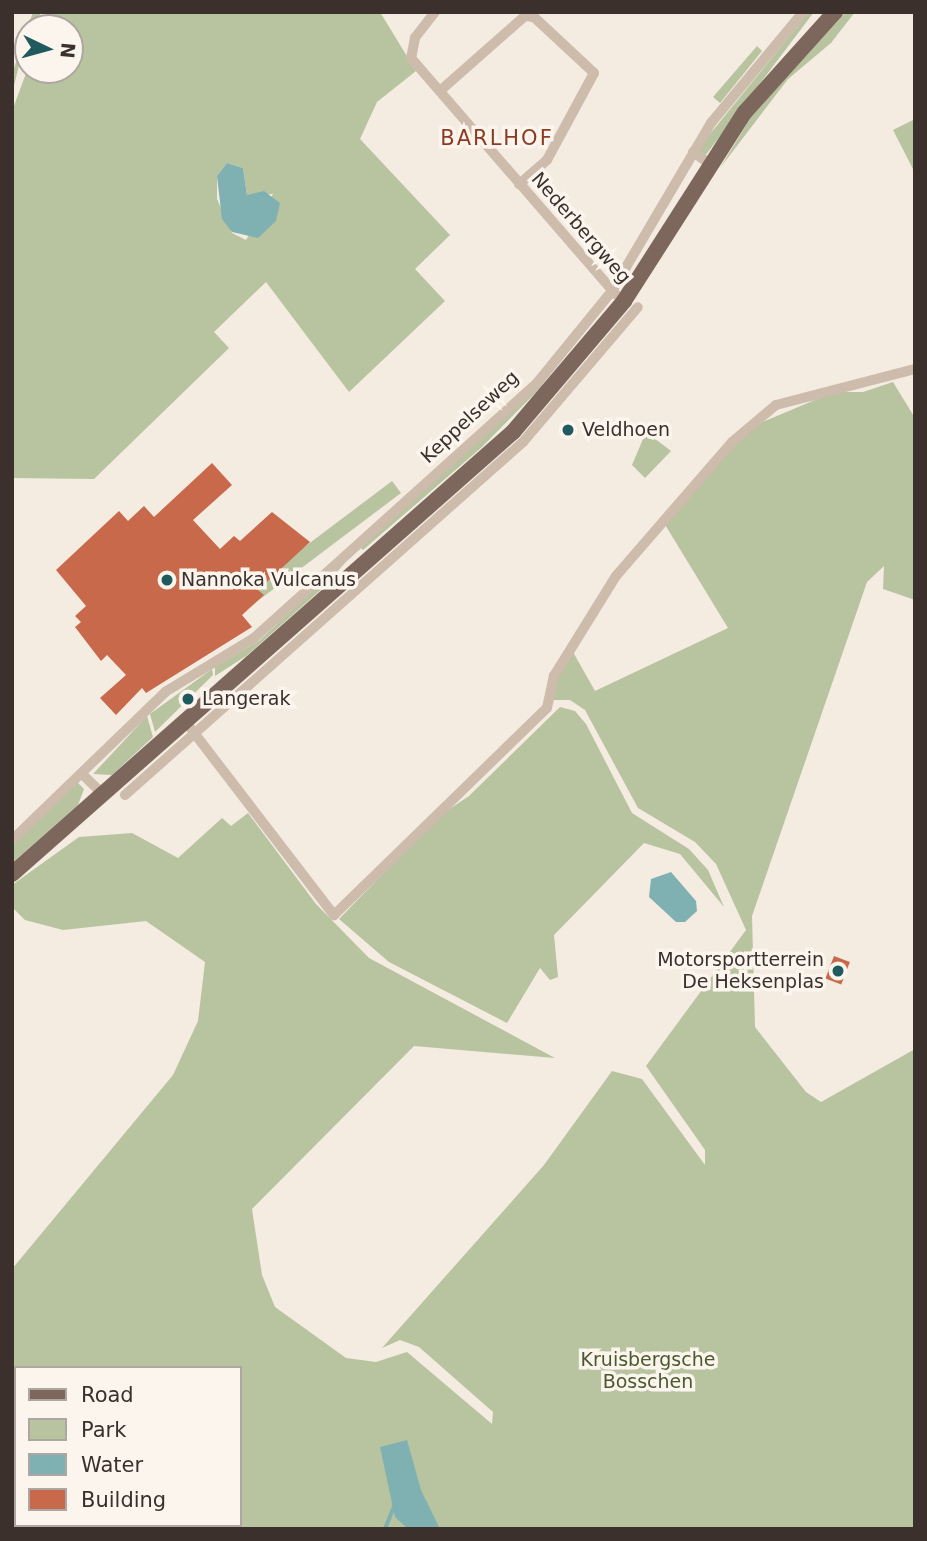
<!DOCTYPE html>
<style>
body{margin:0}
#map{position:relative;width:927px;height:1541px;overflow:hidden;background:#f4ebe1;font-family:"DejaVu Sans",sans-serif}
div>[style]{position:absolute}
.green>*{inset:0;background:#b8c4a0;transform-origin:0 0}
.water>*{inset:0;background:#7fb0b2}
.stream>*{height:3.5px;margin:-1.75px;padding:0 1.75px;transform-origin:1.75px;border-radius:1.75px;background:#7fb0b2}
.building>*{inset:0;background:#c8694b;transform-origin:0 0}
.street>*{height:10px;margin:-5px;padding:0 5px;transform-origin:5px;border-radius:5px;background:#cdbbac}
.primary>*{height:16px;margin:-8px;padding:0 8px;transform-origin:8px;border-radius:8px;background:#7d675c}
.dots>*{width:19px;height:19px;translate:-50% -50%;box-sizing:border-box;border:4px solid #fbf5ee;border-radius:50%}
span{translate:-50% -50%;white-space:nowrap;text-align:center;line-height:1.15;-webkit-text-stroke:7px #fbf5ee;paint-order:stroke}
.street-label{font-size:19px;color:#3b302b}
.poi-label{font-size:19px;color:#3b302b}
.left{translate:0 -50%;text-align:left}
.right{translate:-100% -50%;text-align:right}
.park-label{font-size:19px;color:#4a5a2e}
.neighbourhood-label{font-size:21px;color:#8c3b22;letter-spacing:2px}
.frame{position:absolute;inset:0;border:14px solid #3b302b;pointer-events:none}
.legend{position:absolute;left:14px;top:1366px;width:228px;height:161px;box-sizing:border-box;background:#fbf5ee;border:2px solid #aea6a0;margin:0;padding:9px 12px;list-style:none;font-size:21px;color:#3b302b}
.legend li{display:flex;align-items:center;gap:14px;height:35px}
.legend b{width:35px;border:2px solid #aea6a0}
.north{position:absolute;left:14px;top:14px;width:70px;height:70px;box-sizing:border-box;background:#fbf5ee;border:2px solid #aea6a0;border-radius:50%;rotate:95deg;font-size:19px;font-weight:700;line-height:28px;text-align:center;color:#3b302b}
.north::after{content:'';display:block;margin:auto;width:24px;height:32px;background:#1f5a5e;clip-path:polygon(50% 0,100% 100%,50% 72%,0 100%)}
</style>
<div id="map">
<div class="green">
<div style="clip-path:polygon(33px 12px,41px 12px,35px 28px,28px 28px,12px 94px,12px 74px)"></div>
<div style="clip-path:polygon(evenodd,48px 12px,380px 12px,416px 71px,377px 102px,360px 139px,450px 235px,415px 269px,445px 301px,349px 392px,266px 282px,214px 332px,229px 348px,94px 479px,12px 478px,12px 111px,28px 68px,70px 70px,70px 28px,42px 28px,48px 12px,227px 163px,243px 168px,247px 195px,273px 194px,246px 240px,232px 233px,217px 199px,217px 176px,227px 163px)"></div>
<div style="clip-path:polygon(809px 12px,814px 12px,705px 156px,697px 150px)"></div>
<div style="clip-path:polygon(846px 12px,855px 12px,831px 43px,788px 79px,720px 168px,753px 114px)"></div>
<div style="clip-path:polygon(757px 46px,762px 51px,720px 103px,713px 97px)"></div>
<div style="clip-path:polygon(915px 119px,915px 173px,893px 130px)"></div>
<div style="clip-path:polygon(551px 377px,482px 447px,363px 550px,360px 547px)"></div>
<div style="clip-path:polygon(evenodd,893px 382px,915px 418px,915px 600px,883px 589px,884px 566px,867px 582px,752px 916px,755px 1027px,806px 1092px,821px 1102px,915px 1049px,915px 1529px,12px 1529px,12px 1269px,173px 1075px,198px 1021px,205px 962px,146px 921px,63px 930px,25px 920px,12px 907px,12px 885px,79px 837px,132px 833px,178px 858px,222px 818px,231px 826px,248px 813px,316px 904px,369px 958px,555px 1058px,414px 1046px,252px 1209px,262px 1275px,275px 1307px,346px 1358px,376px 1362px,407px 1352px,492px 1424px,493px 1412px,419px 1347px,400px 1340px,382px 1348px,544px 1165px,612px 1071px,642px 1079px,705px 1165px,705px 1150px,646px 1066px,746px 930px,716px 864px,695px 842px,638px 808px,585px 710px,570px 700px,552px 700px,557px 679px,573px 652px,595px 691px,728px 628px,664px 523px,716px 460px,760px 423px,834px 392px,863px 392px,893px 382px,16px 1368px,240px 1368px,240px 1525px,16px 1525px,16px 1368px)"></div>
<div style="clip-path:polygon(646px 432px,671px 451px,645px 478px,632px 465px)"></div>
<div style="left:392px;top:481px;width:15px;height:201px;rotate:53deg"></div>
<div style="clip-path:polygon(357px 549px,324px 587px,246px 656px,215px 676px,215px 667px,259px 641px)"></div>
<div style="clip-path:polygon(212px 669px,213px 675px,155px 732px,150px 714px)"></div>
<div style="clip-path:polygon(560px 707px,575px 711px,586px 724px,632px 813px,689px 849px,708px 870px,724px 907px,680px 854px,644px 843px,554px 935px,558px 977px,550px 980px,540px 968px,507px 1023px,389px 962px,339px 919px,439px 816px,469px 796px)"></div>
<div style="clip-path:polygon(147px 716px,153px 737px,112px 775px,93px 774px)"></div>
<div style="clip-path:polygon(77px 782px,84px 789px,78px 805px,12px 863px,12px 845px)"></div>
</div>
<div class="water">
<div style="clip-path:polygon(227px 163px,243px 168px,247px 195px,264px 191px,280px 203px,276px 221px,258px 238px,232px 232px,222px 219px,217px 176px)"></div>
<div style="clip-path:polygon(671px 872px,696px 901px,697px 911px,685px 922px,676px 922px,649px 897px,651px 879px)"></div>
<div style="clip-path:polygon(407px 1440px,421px 1490px,440px 1529px,408px 1529px,395px 1517px,380px 1447px)"></div>
</div>
<div class="stream">
<div style="left:385px;top:1529px;width:24px;rotate:-68deg"></div>
</div>
<div class="building">
<div style="clip-path:polygon(212px 463px,232px 485px,193px 520px,220px 549px,234px 536px,240px 541px,272px 512px,310px 542px,258px 590px,264px 595px,242px 615px,252px 627px,146px 693px,142px 688px,116px 715px,100px 698px,126px 675px,107px 655px,101px 661px,75px 627px,81px 622px,75px 616px,86px 606px,56px 570px,119px 511px,128px 521px,144px 506px,154px 517px)"></div>
<div style="left:834px;top:956px;width:17px;height:24px;rotate:21deg"></div>
</div>
<div class="street">
<div style="left:435px;top:12px;width:33px;rotate:128deg"></div>
<div style="left:415px;top:38px;width:20px;rotate:101deg"></div>
<div style="left:411px;top:58px;width:313px;rotate:49.1deg"></div>
<div style="left:441px;top:90px;width:112px;rotate:-41.4deg"></div>
<div style="left:525px;top:16px;width:9px;rotate:6deg"></div>
<div style="left:534px;top:17px;width:82px;rotate:43deg"></div>
<div style="left:594px;top:73px;width:99px;rotate:118.4deg"></div>
<div style="left:547px;top:160px;width:37px;rotate:139deg"></div>
<div style="left:693px;top:152px;width:21px;rotate:35deg"></div>
<div style="left:185px;top:721px;width:245px;rotate:52.5deg"></div>
<div style="left:334px;top:915px;width:297px;rotate:-44.2deg"></div>
<div style="left:547px;top:708px;width:33px;rotate:-78deg"></div>
<div style="left:554px;top:676px;width:118px;rotate:-58.2deg"></div>
<div style="left:616px;top:576px;width:177px;rotate:-49.1deg"></div>
<div style="left:732px;top:442px;width:57px;rotate:-40.1deg"></div>
<div style="left:776px;top:405px;width:144px;rotate:-14.5deg"></div>
<div style="left:82px;top:774px;width:29px;rotate:44deg"></div>
<div style="left:125px;top:795px;width:532px;rotate:-41.57deg"></div>
<div style="left:523px;top:442px;width:177px;rotate:-49.6deg"></div>
<div style="left:12px;top:840px;width:213px;rotate:-44deg"></div>
<div style="left:165px;top:692px;width:104px;rotate:-31.2deg"></div>
<div style="left:254px;top:638px;width:381px;rotate:-42deg"></div>
<div style="left:537px;top:383px;width:119px;rotate:-50.8deg"></div>
<div style="left:612px;top:291px;width:195px;rotate:-59.5deg"></div>
<div style="left:711px;top:123px;width:144px;rotate:-50.3deg"></div>
</div>
<div class="primary">
<div style="left:12px;top:874px;width:668px;rotate:-41.42deg"></div>
<div style="left:513px;top:432px;width:172px;rotate:-49.7deg"></div>
<div style="left:624px;top:301px;width:224px;rotate:-57.4deg"></div>
<div style="left:745px;top:112px;width:135px;rotate:-48deg"></div>
</div>
<div class="dots">
<div style="left:568px;top:430px;background:#1f5a5e"></div>
<div style="left:167px;top:580px;background:#1f5a5e"></div>
<div style="left:188px;top:699px;background:#1f5a5e"></div>
<div style="left:838px;top:971px;background:#1f5a5e"></div>
</div>
<div class="street-label">
<span style="left:581px;top:228px;rotate:49deg">Nederbergweg</span>
<span style="left:470px;top:417px;rotate:-43deg">Keppelseweg</span>
</div>
<div class="poi-label">
<span class="left" style="left:582px;top:430px">Veldhoen</span>
<span class="left" style="left:181px;top:580px">Nannoka Vulcanus</span>
<span class="left" style="left:202px;top:699px">Langerak</span>
<span class="right" style="left:824px;top:971px">Motorsportterrein<br>De Heksenplas</span>
</div>
<div class="park-label">
<span style="left:648px;top:1371px">Kruisbergsche<br>Bosschen</span>
</div>
<div class="neighbourhood-label">
<span style="left:497px;top:138px">BARLHOF</span>
</div>
<div class="frame"></div>
<ul class="legend">
<li><b style="height:9px;background:#7d675c"></b>Road</li>
<li><b style="height:19px;background:#b8c4a0"></b>Park</li>
<li><b style="height:19px;background:#7fb0b2"></b>Water</li>
<li><b style="height:19px;background:#c8694b"></b>Building</li>
</ul>
<div class="north">N</div>
</div>
